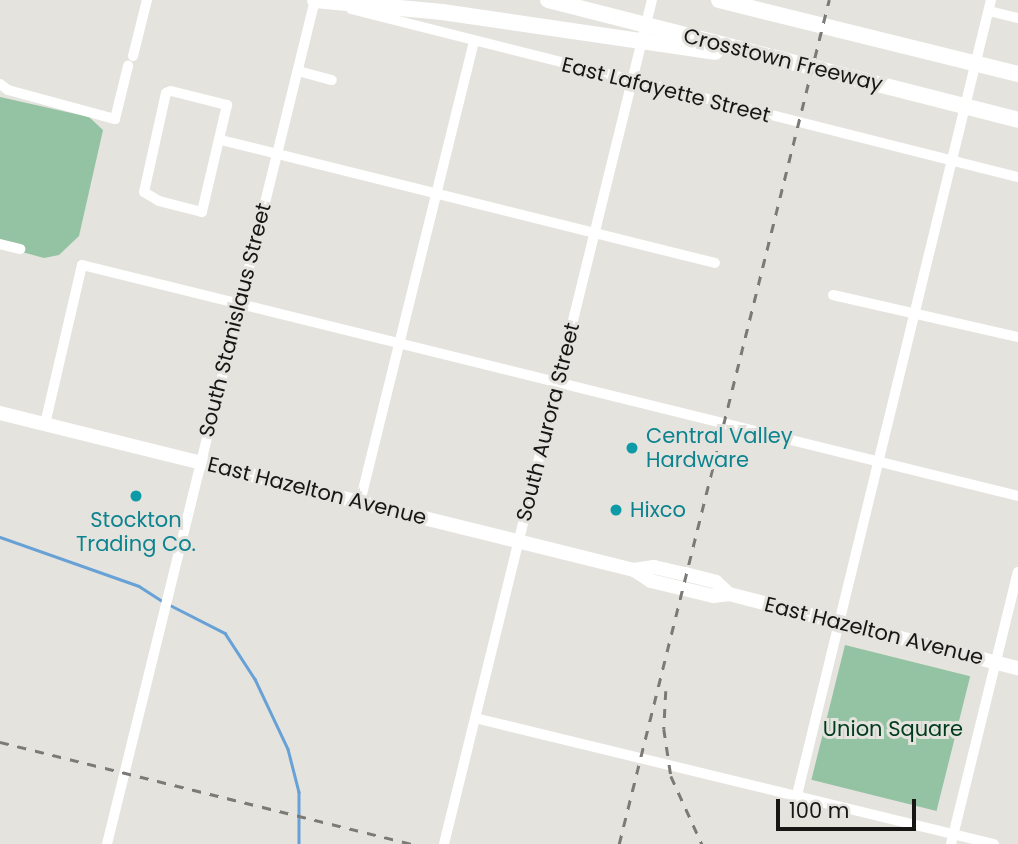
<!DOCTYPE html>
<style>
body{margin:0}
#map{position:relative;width:1018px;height:844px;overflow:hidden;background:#e4e3de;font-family:Poppins,sans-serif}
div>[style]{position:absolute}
.green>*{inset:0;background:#94c3a3;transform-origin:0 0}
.stream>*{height:2.5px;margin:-1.25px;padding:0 1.25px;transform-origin:1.25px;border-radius:1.25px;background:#67a1d6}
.minor>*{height:10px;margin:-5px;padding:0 5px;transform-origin:5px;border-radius:5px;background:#fff}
.major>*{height:14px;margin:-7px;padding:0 7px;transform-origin:7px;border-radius:7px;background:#fff}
.highway>*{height:16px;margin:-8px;padding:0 8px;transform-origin:8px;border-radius:8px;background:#fff}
.rail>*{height:2.5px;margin-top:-1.25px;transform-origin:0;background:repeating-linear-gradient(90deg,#7b7a77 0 9px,transparent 0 18px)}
.dots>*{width:19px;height:19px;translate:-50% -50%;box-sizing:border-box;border:4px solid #e4e3de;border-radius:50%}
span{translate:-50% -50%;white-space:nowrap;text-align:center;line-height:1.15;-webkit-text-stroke:6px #e4e3de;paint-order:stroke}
.street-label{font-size:21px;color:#171615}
.culture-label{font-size:21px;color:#0d838f}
.left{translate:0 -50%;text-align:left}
.park-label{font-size:21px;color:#003b1d}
.scale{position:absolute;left:776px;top:799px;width:140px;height:32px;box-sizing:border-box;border:4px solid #171615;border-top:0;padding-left:9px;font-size:21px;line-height:24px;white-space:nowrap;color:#171615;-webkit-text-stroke:5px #e4e3de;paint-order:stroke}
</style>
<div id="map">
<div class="green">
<div style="clip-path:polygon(0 97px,89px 117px,103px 130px,79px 236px,59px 255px,44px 258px,0 246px)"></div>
<div style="left:845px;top:645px;width:129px;height:139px;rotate:14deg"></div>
</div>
<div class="stream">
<div style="left:0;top:537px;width:147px;rotate:19.4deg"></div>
<div style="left:139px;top:586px;width:30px;rotate:33deg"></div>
<div style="left:170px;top:605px;width:62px;rotate:27deg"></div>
<div style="left:225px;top:633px;width:55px;rotate:56.9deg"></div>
<div style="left:255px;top:679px;width:77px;rotate:64.8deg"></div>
<div style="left:288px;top:749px;width:44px;rotate:75.7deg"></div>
<div style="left:299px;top:792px;width:52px;rotate:90deg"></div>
</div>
<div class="minor">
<div style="left:351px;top:9px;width:688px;rotate:14.14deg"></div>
<div style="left:989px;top:11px;width:30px;rotate:14deg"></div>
<div style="left:133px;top:56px;width:58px;rotate:-76deg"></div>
<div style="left:298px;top:71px;width:35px;rotate:15deg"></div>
<div style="left:0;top:84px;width:10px;rotate:37deg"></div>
<div style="left:8px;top:90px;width:111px;rotate:15.2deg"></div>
<div style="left:115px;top:119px;width:55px;rotate:-76.2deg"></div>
<div style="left:171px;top:91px;width:58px;rotate:14deg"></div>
<div style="left:227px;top:105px;width:110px;rotate:103.2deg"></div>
<div style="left:202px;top:212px;width:44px;rotate:-165.7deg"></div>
<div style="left:159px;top:201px;width:17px;rotate:-149deg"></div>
<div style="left:144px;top:192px;width:101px;rotate:-77.5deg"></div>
<div style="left:166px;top:93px;width:5px;rotate:-22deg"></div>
<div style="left:221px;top:140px;width:509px;rotate:13.98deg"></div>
<div style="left:0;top:244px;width:21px;rotate:14deg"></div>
<div style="left:833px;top:295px;width:190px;rotate:12.8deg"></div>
<div style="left:45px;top:424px;width:163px;rotate:-76.9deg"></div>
<div style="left:82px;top:265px;width:964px;rotate:13.86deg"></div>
<div style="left:360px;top:502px;width:475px;rotate:-76.1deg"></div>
<div style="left:475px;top:718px;width:534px;rotate:13.65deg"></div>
<div style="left:797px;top:795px;width:818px;rotate:-76.29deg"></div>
<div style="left:107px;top:844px;width:869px;rotate:-76.16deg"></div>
<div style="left:444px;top:844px;width:869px;rotate:-76.16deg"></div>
<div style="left:951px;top:844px;width:280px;rotate:-76.2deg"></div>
</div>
<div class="major">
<div style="left:0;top:413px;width:653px;rotate:13.91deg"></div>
<div style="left:634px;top:570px;width:20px;rotate:33deg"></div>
<div style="left:651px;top:581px;width:64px;rotate:13.6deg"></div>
<div style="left:713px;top:596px;width:16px;rotate:-7deg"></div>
<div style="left:729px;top:594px;width:298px;rotate:14.4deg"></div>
<div style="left:634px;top:570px;width:20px;rotate:-9deg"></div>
<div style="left:654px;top:567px;width:32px;rotate:13deg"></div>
<div style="left:685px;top:574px;width:32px;rotate:14deg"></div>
<div style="left:716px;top:582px;width:18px;rotate:43deg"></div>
</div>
<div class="highway">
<div style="left:315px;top:0;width:128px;rotate:5.4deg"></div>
<div style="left:442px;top:12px;width:276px;rotate:8.3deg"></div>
<div style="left:548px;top:0;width:485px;rotate:14.3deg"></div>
<div style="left:719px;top:0;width:308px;rotate:13.9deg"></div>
</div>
<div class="rail">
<div style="left:666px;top:691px;width:38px;rotate:93deg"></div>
<div style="left:664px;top:729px;width:48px;rotate:81.5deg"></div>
<div style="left:671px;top:776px;width:75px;rotate:65.5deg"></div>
<div style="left:0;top:742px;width:424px;rotate:13.9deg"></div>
<div style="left:619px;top:844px;width:870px;rotate:-76.03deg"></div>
</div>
<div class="dots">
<div style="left:632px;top:448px;background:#0f9aa8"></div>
<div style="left:136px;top:496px;background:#0f9aa8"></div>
<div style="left:616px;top:510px;background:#0f9aa8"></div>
</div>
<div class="street-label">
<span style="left:783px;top:60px;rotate:14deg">Crosstown Freeway</span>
<span style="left:666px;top:90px;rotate:14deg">East Lafayette Street</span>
<span style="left:235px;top:320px;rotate:-76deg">South Stanislaus Street</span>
<span style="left:548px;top:422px;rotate:-76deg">South Aurora Street</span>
<span style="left:317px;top:491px;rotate:14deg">East Hazelton Avenue</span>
<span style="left:874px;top:631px;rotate:14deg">East Hazelton Avenue</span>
</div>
<div class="culture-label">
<span class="left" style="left:646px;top:448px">Central Valley<br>Hardware</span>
<span class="left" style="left:630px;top:510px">Hixco</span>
<span style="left:136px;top:532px">Stockton<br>Trading Co.</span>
</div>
<div class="park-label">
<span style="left:893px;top:729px">Union Square</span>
</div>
<div class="scale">100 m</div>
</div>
